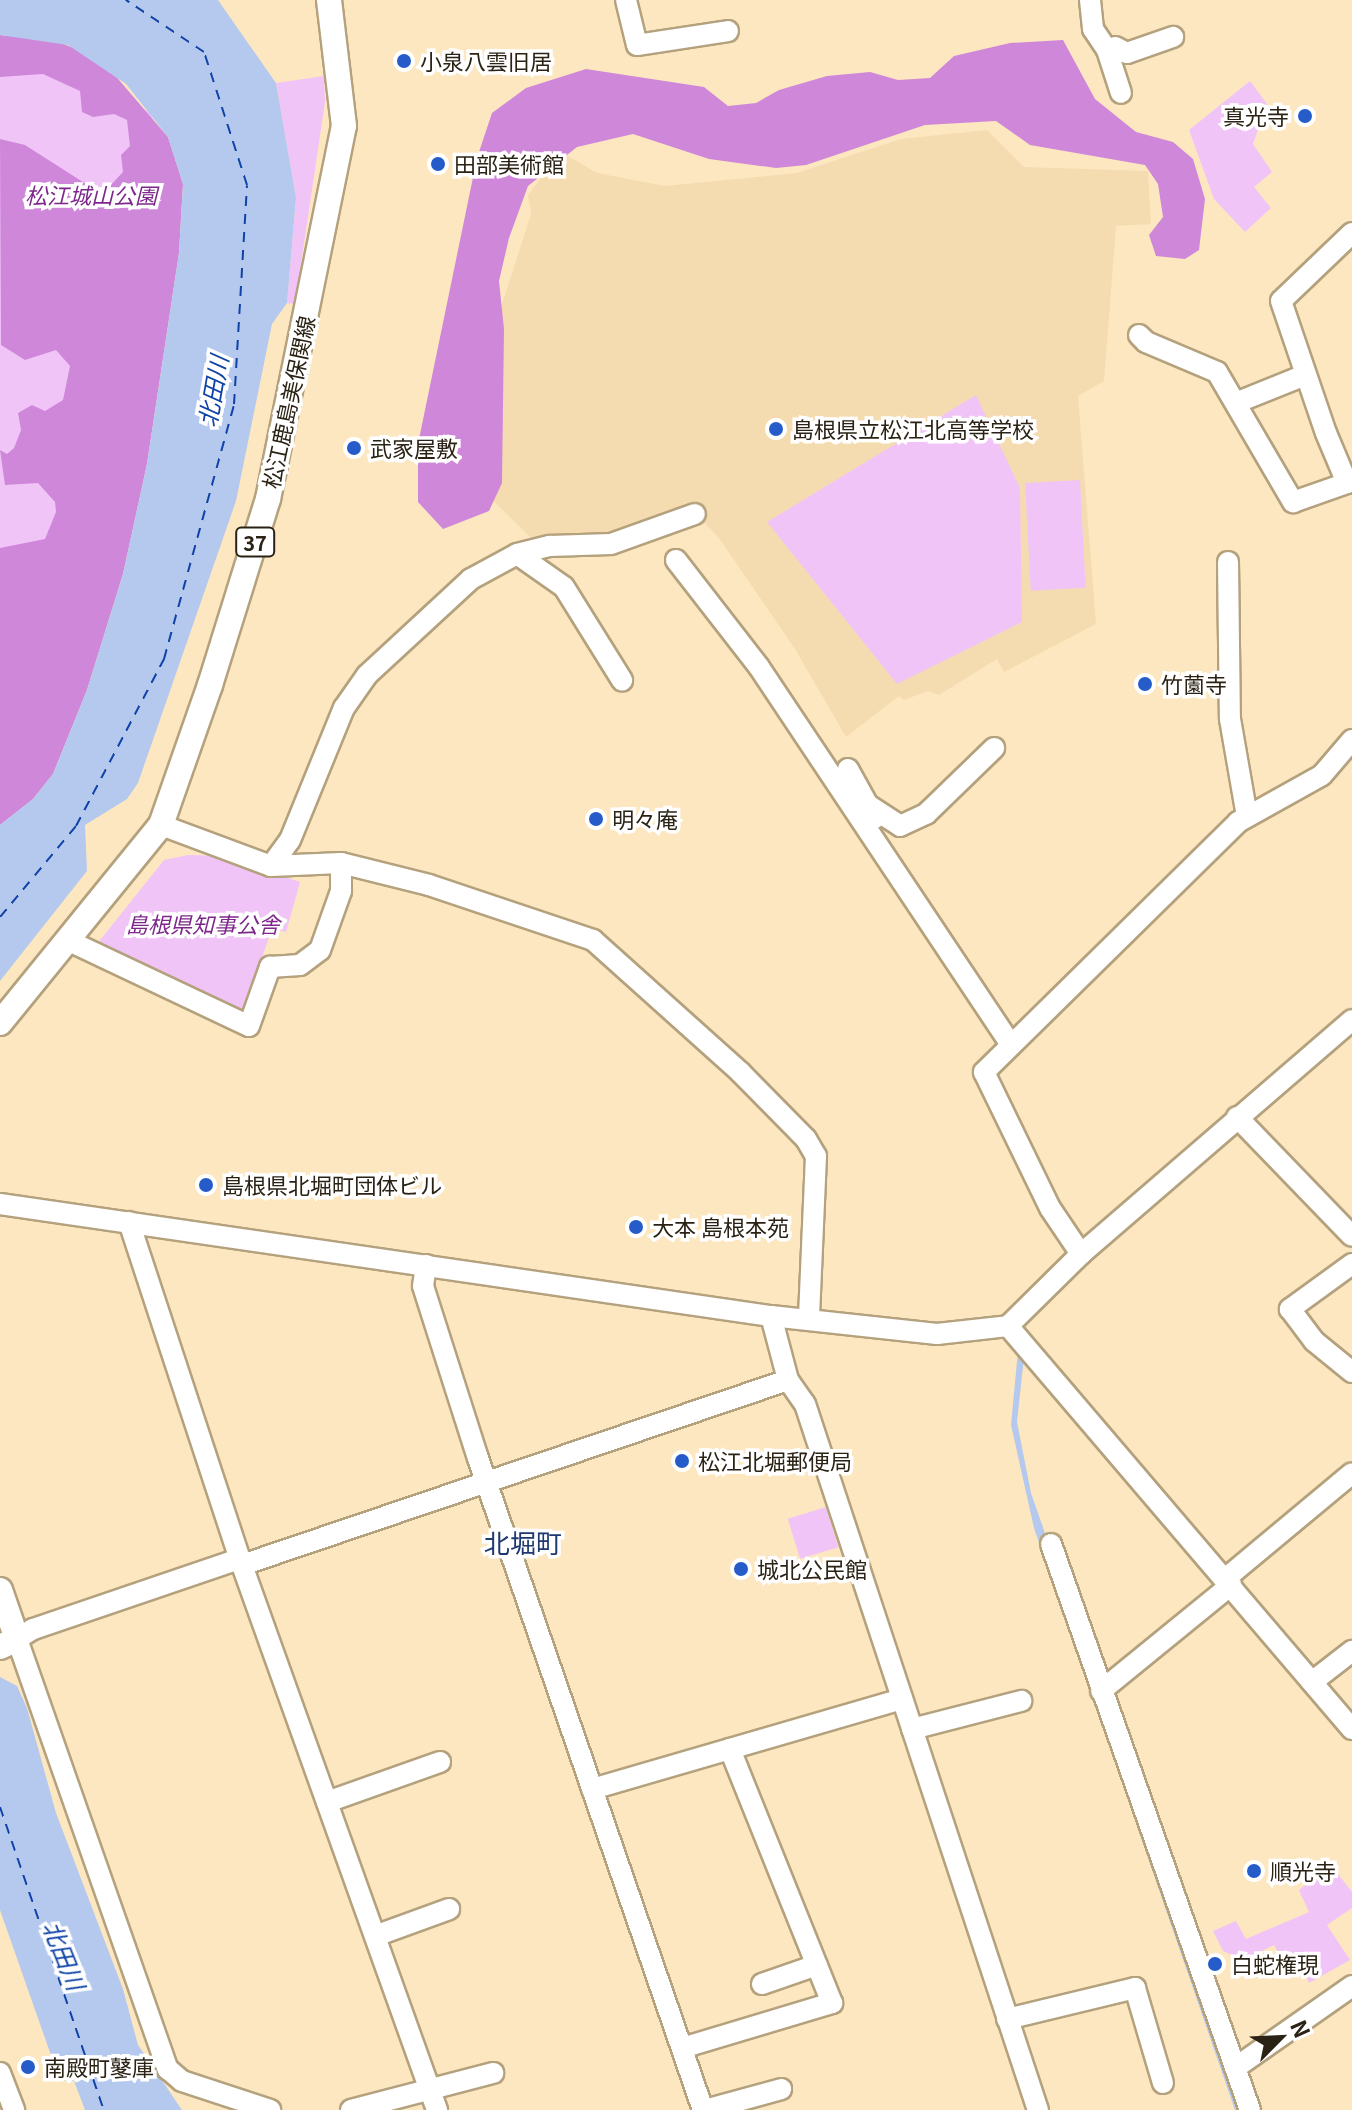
<!DOCTYPE html>
<meta charset="utf-8">
<style>
body{margin:0}
#map{position:relative;width:1352px;height:2110px;overflow:hidden;background:#fce7c1;font-family:Georgia,"Noto Sans JP",serif}
div>[style]{position:absolute}
.built>*{inset:0;background:#f5dcb0}
.green>*{inset:0;background:#f1c4f8;transform-origin:0 0}
.forest>*{inset:0;background:#cf87da}
.water>*{inset:0;background:#b5c9ee}
.ferry>*{height:2px;margin-top:-1px;transform-origin:0;background:repeating-linear-gradient(90deg,#0f42a7 0 10px,transparent 0 18px)}
.roads{filter:drop-shadow(2px 0 #b4a17d) drop-shadow(-2px 0 #b4a17d) drop-shadow(0 2px #b4a17d) drop-shadow(0 -2px #b4a17d)}
.minor>*{height:20px;margin:-10px;padding:0 10px;transform-origin:10px;border-radius:10px;background:#fff}
.major>*{height:24px;margin:-12px;padding:0 12px;transform-origin:12px;border-radius:12px;background:#fff}
.dots>*{width:22px;height:22px;translate:-50% -50%;box-sizing:border-box;border:4px solid #fff;border-radius:50%}
span{translate:-50% -50%;white-space:nowrap;text-align:center;line-height:1.15;-webkit-text-stroke:7px #fff;paint-order:stroke}
.shield-label span{padding:2px 6px;background:#fff;border:2px solid;border-radius:6px;-webkit-text-stroke-width:0}
.shield-label{font-size:20px;color:#2a2214;font-weight:700}
.poi-label{font-size:22px;color:#2a2214}
.left{translate:0 -50%;text-align:left}
.right{translate:-100% -50%;text-align:right}
.park-label{font-size:22px;color:#7d278b;font-style:italic}
.street-label{font-size:22px;color:#2a2214}
.water-label{font-size:24px;color:#0f42a7;font-style:italic}
.quarter-label{font-size:26px;color:#1d396f}
.north{position:absolute;left:1240px;top:1998px;width:80px;height:80px;-webkit-text-stroke:6px #fff;paint-order:stroke;rotate:66deg;font-size:22px;font-weight:700;line-height:32px;text-align:center;color:#2a2214}
.north::after{content:'';display:block;margin:auto;width:28px;height:36px;background:#2a2214;clip-path:polygon(50% 0,100% 100%,50% 72%,0 100%)}
</style>
<div id="map">
<div class="built">
<div style="clip-path:polygon(987px 130px,1024px 167px,1148px 171px,1151px 224px,1116px 226px,1104px 381px,1078px 396px,1096px 624px,1004px 672px,997px 659px,939px 695px,928px 691px,904px 700px,899px 696px,846px 737px,795px 649px,719px 538px,690px 508px,583px 540px,530px 537px,452px 460px,531px 214px,528px 195px,561px 152px,597px 173px,665px 186px,797px 173px,901px 139px)"></div>
</div>
<div class="green">
<div style="clip-path:polygon(0 35px,153px 114px,33px 799px,0 825px)"></div>
<div style="clip-path:polygon(324px 76px,325px 102px,295px 304px,287px 303px,296px 199px,276px 83px)"></div>
<div style="clip-path:polygon(1250px 81px,1267px 104px,1253px 144px,1272px 172px,1254px 187px,1271px 208px,1245px 232px,1214px 199px,1189px 130px)"></div>
<div style="clip-path:polygon(976px 395px,1020px 488px,1022px 622px,897px 684px,767px 522px)"></div>
<div style="left:1080px;top:480px;width:108px;height:55px;rotate:87deg"></div>
<div style="clip-path:polygon(188px 855px,221px 856px,300px 882px,286px 932px,272px 929px,242px 1015px,97px 944px,164px 860px)"></div>
<div style="left:826px;top:1507px;width:42px;height:40px;rotate:73deg"></div>
<div style="clip-path:polygon(1331px 1865px,1352px 1892px,1352px 1908px,1327px 1925px,1350px 1960px,1309px 1983px,1298px 1959px,1285px 1965px,1274px 1945px,1243px 1960px,1223px 1951px,1213px 1931px,1236px 1921px,1246px 1939px,1309px 1912px,1299px 1890px)"></div>
</div>
<div class="forest">
<div style="clip-path:polygon(0 35px,56px 41px,86px 53px,113px 73px,168px 137px,183px 184px,179px 253px,147px 464px,123px 574px,87px 690px,53px 774px,33px 799px,0 825px,0 548px,45px 539px,56px 512px,55px 502px,38px 483px,5px 485px,0 450px,7px 454px,14px 448px,21px 430px,18px 413px,32px 405px,45px 411px,63px 400px,70px 366px,56px 350px,25px 360px,1px 345px,0 139px,25px 145px,97px 191px,109px 187px,123px 172px,121px 155px,130px 146px,127px 120px,114px 114px,93px 117px,82px 112px,80px 91px,43px 74px,0 77px)"></div>
<div style="clip-path:polygon(1063px 40px,1095px 99px,1136px 132px,1173px 142px,1193px 159px,1205px 199px,1199px 250px,1185px 259px,1156px 256px,1149px 235px,1163px 217px,1158px 184px,1145px 165px,1030px 145px,996px 121px,925px 125px,806px 165px,776px 168px,709px 159px,633px 134px,577px 147px,528px 186px,509px 238px,499px 281px,504px 329px,502px 483px,489px 511px,443px 529px,418px 502px,418px 444px,477px 158px,492px 113px,526px 88px,586px 69px,704px 87px,728px 106px,756px 103px,779px 90px,827px 76px,870px 72px,898px 80px,930px 78px,954px 56px,1010px 43px)"></div>
</div>
<div class="water">
<div style="clip-path:polygon(0 0,218px 0,276px 83px,296px 198px,287px 303px,272px 324px,236px 501px,138px 783px,127px 799px,85px 825px,87px 871px,0 981px,0 825px,33px 799px,53px 774px,87px 690px,123px 574px,147px 464px,179px 253px,183px 184px,168px 137px,126px 84px,68px 45px,0 35px)"></div>
<div style="clip-path:polygon(1018px 1351px,1024px 1357px,1017px 1422px,1031px 1493px,1246px 2110px,1235px 2110px,1034px 1528px,1011px 1425px)"></div>
<div style="clip-path:polygon(0 1677px,17px 1686px,27px 1708px,56px 1813px,123px 1989px,138px 2045px,182px 2110px,85px 2110px,74px 2081px,60px 2081px,0 1910px)"></div>
</div>
<div class="ferry">
<div style="left:0;top:917px;width:119px;rotate:-50.1deg"></div>
<div style="left:76px;top:826px;width:189px;rotate:-62.2deg"></div>
<div style="left:164px;top:659px;width:264px;rotate:-74.6deg"></div>
<div style="left:234px;top:404px;width:219px;rotate:-86.6deg"></div>
<div style="left:247px;top:185px;width:140px;rotate:-107.9deg"></div>
<div style="left:204px;top:52px;width:94px;rotate:-146.3deg"></div>
<div style="left:0;top:1807px;width:320px;rotate:71.1deg"></div>
</div>
<div class="roads">
<div class="minor">
<div style="left:626px;top:0;width:46px;rotate:76.3deg"></div>
<div style="left:637px;top:45px;width:92px;rotate:-8.7deg"></div>
<div style="left:1090px;top:0;width:29px;rotate:84deg"></div>
<div style="left:1093px;top:29px;width:25px;rotate:56deg"></div>
<div style="left:1107px;top:50px;width:45px;rotate:72deg"></div>
<div style="left:1115px;top:47px;width:13px;rotate:27deg"></div>
<div style="left:1127px;top:53px;width:49px;rotate:-19.2deg"></div>
<div style="left:1352px;top:233px;width:98px;rotate:136.2deg"></div>
<div style="left:1281px;top:301px;width:139px;rotate:71.2deg"></div>
<div style="left:1326px;top:433px;width:54px;rotate:67.2deg"></div>
<div style="left:1347px;top:483px;width:5px;rotate:-22deg"></div>
<div style="left:1139px;top:335px;width:10px;rotate:45deg"></div>
<div style="left:1146px;top:342px;width:77px;rotate:22.9deg"></div>
<div style="left:1217px;top:372px;width:151px;rotate:59.7deg"></div>
<div style="left:1293px;top:502px;width:57px;rotate:-19.4deg"></div>
<div style="left:1238px;top:402px;width:72px;rotate:-21.9deg"></div>
<div style="left:517px;top:554px;width:57px;rotate:35.1deg"></div>
<div style="left:564px;top:587px;width:110px;rotate:58.1deg"></div>
<div style="left:676px;top:560px;width:135px;rotate:52.2deg"></div>
<div style="left:759px;top:667px;width:452px;rotate:56.3deg"></div>
<div style="left:1228px;top:562px;width:157px;rotate:89.3deg"></div>
<div style="left:1230px;top:719px;width:98px;rotate:80.1deg"></div>
<div style="left:848px;top:769px;width:56px;rotate:61.1deg"></div>
<div style="left:868px;top:805px;width:38px;rotate:33deg"></div>
<div style="left:900px;top:826px;width:29px;rotate:-25deg"></div>
<div style="left:926px;top:814px;width:95px;rotate:-44.1deg"></div>
<div style="left:161px;top:825px;width:117px;rotate:20.4deg"></div>
<div style="left:271px;top:866px;width:32px;rotate:-54deg"></div>
<div style="left:290px;top:840px;width:143px;rotate:-67.8deg"></div>
<div style="left:344px;top:708px;width:40px;rotate:-55.1deg"></div>
<div style="left:367px;top:675px;width:142px;rotate:-42.7deg"></div>
<div style="left:471px;top:579px;width:52px;rotate:-28.5deg"></div>
<div style="left:517px;top:554px;width:34px;rotate:-14deg"></div>
<div style="left:550px;top:546px;width:61px;rotate:-1.9deg"></div>
<div style="left:611px;top:544px;width:89px;rotate:-19.7deg"></div>
<div style="left:341px;top:863px;width:91px;rotate:14deg"></div>
<div style="left:429px;top:885px;width:173px;rotate:18.5deg"></div>
<div style="left:593px;top:940px;width:198px;rotate:41.9deg"></div>
<div style="left:740px;top:1072px;width:94px;rotate:45.4deg"></div>
<div style="left:806px;top:1139px;width:20px;rotate:60deg"></div>
<div style="left:816px;top:1156px;width:163px;rotate:92.5deg"></div>
<div style="left:67px;top:940px;width:201px;rotate:25.3deg"></div>
<div style="left:249px;top:1026px;width:63px;rotate:-70.4deg"></div>
<div style="left:270px;top:967px;width:30px;rotate:-4deg"></div>
<div style="left:300px;top:965px;width:25px;rotate:-37deg"></div>
<div style="left:320px;top:950px;width:63px;rotate:-70.4deg"></div>
<div style="left:341px;top:891px;width:28px;rotate:-90deg"></div>
<div style="left:341px;top:863px;width:70px;rotate:177.5deg"></div>
<div style="left:1237px;top:1117px;width:165px;rotate:46deg"></div>
<div style="left:0;top:1204px;width:779px;rotate:8.27deg"></div>
<div style="left:771px;top:1316px;width:167px;rotate:6.2deg"></div>
<div style="left:937px;top:1334px;width:71px;rotate:-6.4deg"></div>
<div style="left:1008px;top:1326px;width:530px;rotate:49.52deg"></div>
<div style="left:129px;top:1222px;width:361px;rotate:71.8deg"></div>
<div style="left:242px;top:1565px;width:579px;rotate:70.31deg"></div>
<div style="left:1081px;top:1254px;width:55px;rotate:-124deg"></div>
<div style="left:1050px;top:1208px;width:151px;rotate:-115.9deg"></div>
<div style="left:984px;top:1072px;width:356px;rotate:-44.5deg"></div>
<div style="left:1238px;top:822px;width:96px;rotate:-29.2deg"></div>
<div style="left:1322px;top:775px;width:46px;rotate:-49.4deg"></div>
<div style="left:1352px;top:1264px;width:77px;rotate:144deg"></div>
<div style="left:1290px;top:1309px;width:40px;rotate:53deg"></div>
<div style="left:1314px;top:1341px;width:49px;rotate:39.2deg"></div>
<div style="left:426px;top:1265px;width:21px;rotate:98deg"></div>
<div style="left:423px;top:1286px;width:181px;rotate:72.3deg"></div>
<div style="left:478px;top:1458px;width:690px;rotate:70.96deg"></div>
<div style="left:771px;top:1316px;width:66px;rotate:75.1deg"></div>
<div style="left:788px;top:1380px;width:29px;rotate:55deg"></div>
<div style="left:805px;top:1404px;width:743px;rotate:71.74deg"></div>
<div style="left:1008px;top:1326px;width:103px;rotate:-44.6deg"></div>
<div style="left:1081px;top:1254px;width:358px;rotate:-40.8deg"></div>
<div style="left:1051px;top:1544px;width:600px;rotate:70.63deg"></div>
<div style="left:239px;top:1559px;width:218px;rotate:161.2deg"></div>
<div style="left:33px;top:1629px;width:19px;rotate:148deg"></div>
<div style="left:17px;top:1639px;width:456px;rotate:70.7deg"></div>
<div style="left:168px;top:2069px;width:18px;rotate:41deg"></div>
<div style="left:182px;top:2081px;width:93px;rotate:18.2deg"></div>
<div style="left:242px;top:1565px;width:576px;rotate:-18.72deg"></div>
<div style="left:1225px;top:1579px;width:165px;rotate:-39.8deg"></div>
<div style="left:1312px;top:1682px;width:51px;rotate:-37.8deg"></div>
<div style="left:1101px;top:1691px;width:168px;rotate:-39.2deg"></div>
<div style="left:912px;top:1729px;width:113px;rotate:-14.4deg"></div>
<div style="left:592px;top:1789px;width:323px;rotate:-16.2deg"></div>
<div style="left:327px;top:1802px;width:120px;rotate:-19.5deg"></div>
<div style="left:375px;top:1936px;width:79px;rotate:-20deg"></div>
<div style="left:762px;top:1984px;width:58px;rotate:-19.1deg"></div>
<div style="left:1007px;top:2019px;width:132px;rotate:-13.6deg"></div>
<div style="left:1135px;top:1988px;width:99px;rotate:73.6deg"></div>
<div style="left:682px;top:2048px;width:157px;rotate:-16.7deg"></div>
<div style="left:832px;top:2003px;width:274px;rotate:-111.9deg"></div>
<div style="left:1235px;top:2068px;width:143px;rotate:-35deg"></div>
<div style="left:0;top:2073px;width:40px;rotate:69deg"></div>
<div style="left:351px;top:2110px;width:147px;rotate:-14.6deg"></div>
<div style="left:705px;top:2110px;width:79px;rotate:-15.4deg"></div>
</div>
<div class="major">
<div style="left:0;top:1023px;width:255px;rotate:-50.9deg"></div>
<div style="left:161px;top:825px;width:148px;rotate:-70.7deg"></div>
<div style="left:210px;top:685px;width:195px;rotate:-72.7deg"></div>
<div style="left:268px;top:499px;width:381px;rotate:-78.5deg"></div>
<div style="left:344px;top:126px;width:127px;rotate:-96.8deg"></div>
<div style="left:0;top:1590px;width:52px;rotate:70.9deg"></div>
<div style="left:17px;top:1639px;width:19px;rotate:155deg"></div>
</div>
</div>
<div class="dots">
<div style="left:404px;top:61px;background:#255cc9"></div>
<div style="left:1305px;top:116px;background:#255cc9"></div>
<div style="left:438px;top:164px;background:#255cc9"></div>
<div style="left:776px;top:429px;background:#255cc9"></div>
<div style="left:354px;top:448px;background:#255cc9"></div>
<div style="left:1145px;top:684px;background:#255cc9"></div>
<div style="left:596px;top:819px;background:#255cc9"></div>
<div style="left:206px;top:1185px;background:#255cc9"></div>
<div style="left:636px;top:1227px;background:#255cc9"></div>
<div style="left:682px;top:1461px;background:#255cc9"></div>
<div style="left:741px;top:1569px;background:#255cc9"></div>
<div style="left:1254px;top:1871px;background:#255cc9"></div>
<div style="left:1215px;top:1964px;background:#255cc9"></div>
<div style="left:28px;top:2067px;background:#255cc9"></div>
</div>
<div class="shield-label">
<span style="left:255px;top:542px">37</span>
</div>
<div class="poi-label">
<span class="left" style="left:420px;top:61px">小泉八雲旧居</span>
<span class="right" style="left:1289px;top:116px">真光寺</span>
<span class="left" style="left:454px;top:164px">田部美術館</span>
<span class="left" style="left:792px;top:429px">島根県立松江北高等学校</span>
<span class="left" style="left:370px;top:448px">武家屋敷</span>
<span class="left" style="left:1161px;top:684px">竹薗寺</span>
<span class="left" style="left:612px;top:819px">明々庵</span>
<span class="left" style="left:222px;top:1185px">島根県北堀町団体ビル</span>
<span class="left" style="left:652px;top:1227px">大本 島根本苑</span>
<span class="left" style="left:698px;top:1461px">松江北堀郵便局</span>
<span class="left" style="left:757px;top:1569px">城北公民館</span>
<span class="left" style="left:1270px;top:1871px">順光寺</span>
<span class="left" style="left:1231px;top:1964px">白蛇権現</span>
<span class="left" style="left:44px;top:2067px">南殿町鼕庫</span>
</div>
<div class="park-label">
<span style="left:91px;top:195px">松江城山公園</span>
<span style="left:203px;top:924px">島根県知事公舎</span>
</div>
<div class="street-label">
<span style="left:288px;top:402px;rotate:-78deg">松江鹿島美保関線</span>
</div>
<div class="water-label">
<span style="left:212px;top:391px;rotate:-80deg">北田川</span>
<span style="left:65px;top:1955px;rotate:68deg">北田川</span>
</div>
<div class="quarter-label">
<span style="left:523px;top:1542px">北堀町</span>
</div>
<div class="north">N</div>
</div>
